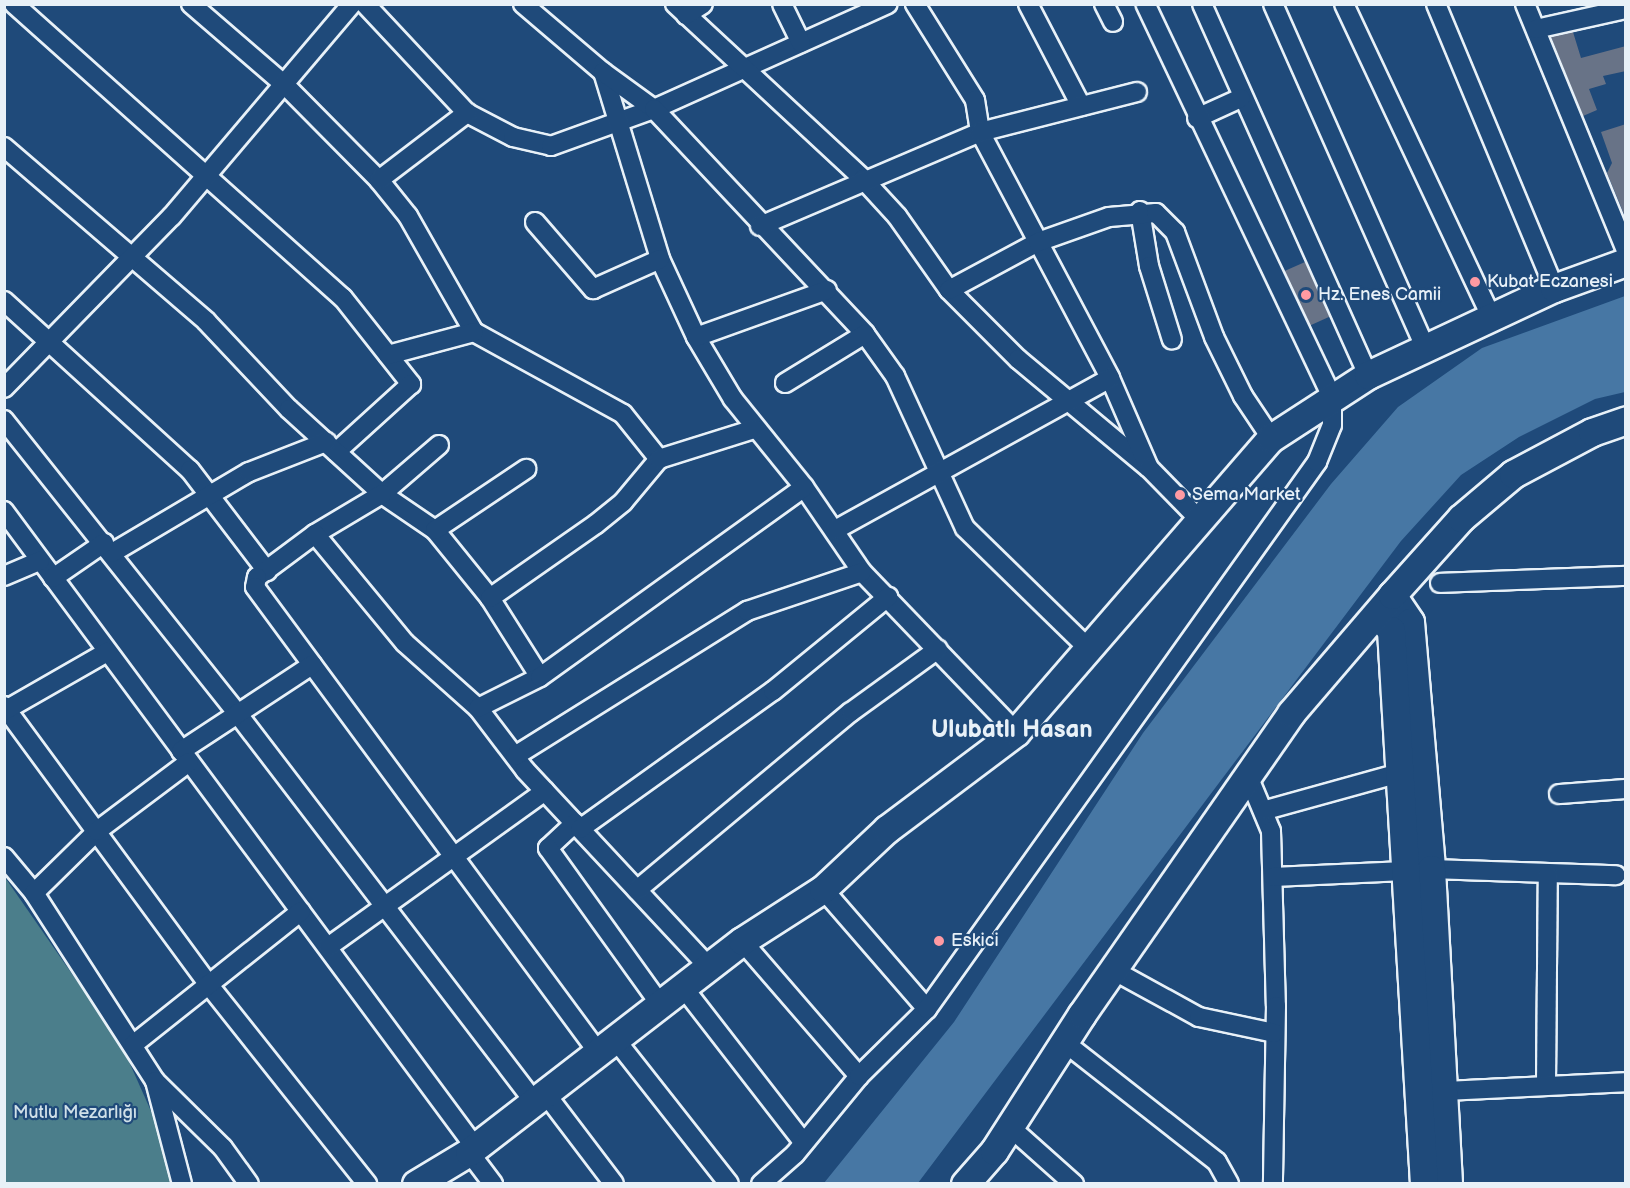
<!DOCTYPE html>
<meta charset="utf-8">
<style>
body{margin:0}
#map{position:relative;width:1630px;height:1188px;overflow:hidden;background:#1f4a7a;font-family:"Balsamiq Sans",sans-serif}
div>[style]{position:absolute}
.green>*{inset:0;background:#4b7e8b}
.water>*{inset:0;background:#4777a4}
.building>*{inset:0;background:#687387;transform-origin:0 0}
.roads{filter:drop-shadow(2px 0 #e8f1f8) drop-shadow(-2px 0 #e8f1f8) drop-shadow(0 2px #e8f1f8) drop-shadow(0 -2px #e8f1f8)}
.minor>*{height:18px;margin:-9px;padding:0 9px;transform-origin:9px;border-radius:9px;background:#1f4a7a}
.secondary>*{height:27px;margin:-13.5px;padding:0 13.5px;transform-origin:13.5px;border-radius:13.5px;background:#1f4a7a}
.dots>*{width:16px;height:16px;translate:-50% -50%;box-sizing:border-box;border:3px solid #1f4a7a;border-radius:50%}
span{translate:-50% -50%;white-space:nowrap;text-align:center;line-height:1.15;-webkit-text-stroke:4.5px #1f4a7a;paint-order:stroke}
.poi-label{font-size:18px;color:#e8f1f8}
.left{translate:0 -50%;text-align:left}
.park-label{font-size:18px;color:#d0e0e8}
.district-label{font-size:24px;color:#e8f1f8;font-weight:700}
.frame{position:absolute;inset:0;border:6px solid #e8f1f8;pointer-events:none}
</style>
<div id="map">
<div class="green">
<div style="clip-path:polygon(4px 876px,122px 1046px,163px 1138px,175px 1183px,5px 1183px)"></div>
</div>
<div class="water">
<div style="clip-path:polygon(1625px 296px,1625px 392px,1595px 399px,1519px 437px,1461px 475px,1401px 541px,918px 1183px,824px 1183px,954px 1022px,1143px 733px,1331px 484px,1398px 407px,1482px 348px)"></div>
</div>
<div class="building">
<div style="clip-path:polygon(1573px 32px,1581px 58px,1626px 46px,1626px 71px,1603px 76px,1606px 84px,1589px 89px,1597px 110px,1583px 116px,1551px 37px)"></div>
<div style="clip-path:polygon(1626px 124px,1626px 219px,1607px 173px,1612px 163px,1601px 132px)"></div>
<div style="left:1305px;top:262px;width:60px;height:23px;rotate:66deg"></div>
</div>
<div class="roads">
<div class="minor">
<div style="left:14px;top:4px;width:441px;rotate:41.8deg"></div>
<div style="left:343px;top:298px;width:110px;rotate:51.7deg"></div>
<div style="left:411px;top:384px;width:101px;rotate:137.8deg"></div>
<div style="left:191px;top:4px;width:124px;rotate:40.8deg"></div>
<div style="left:285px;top:85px;width:134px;rotate:45.3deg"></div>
<div style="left:379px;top:180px;width:46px;rotate:51.1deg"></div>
<div style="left:408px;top:216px;width:133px;rotate:60.4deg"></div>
<div style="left:474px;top:332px;width:170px;rotate:28.8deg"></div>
<div style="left:623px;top:414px;width:58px;rotate:51.3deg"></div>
<div style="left:365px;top:4px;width:149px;rotate:46.9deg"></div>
<div style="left:467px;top:113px;width:52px;rotate:27.6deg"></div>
<div style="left:513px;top:137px;width:39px;rotate:13deg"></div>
<div style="left:551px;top:146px;width:109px;rotate:-19.8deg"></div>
<div style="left:654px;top:109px;width:256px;rotate:-24.2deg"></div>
<div style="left:523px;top:4px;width:105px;rotate:40.4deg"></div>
<div style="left:603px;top:72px;width:195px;rotate:73deg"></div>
<div style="left:660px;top:259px;width:86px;rotate:65.2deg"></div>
<div style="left:696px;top:337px;width:72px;rotate:59.2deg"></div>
<div style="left:733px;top:399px;width:113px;rotate:51.1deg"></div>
<div style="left:804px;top:487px;width:103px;rotate:55.7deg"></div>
<div style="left:862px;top:572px;width:222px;rotate:46.1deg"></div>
<div style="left:675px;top:4px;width:257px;rotate:42.9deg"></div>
<div style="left:863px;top:179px;width:50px;rotate:47.4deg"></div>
<div style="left:897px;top:216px;width:90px;rotate:54.9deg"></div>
<div style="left:949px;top:290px;width:98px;rotate:45deg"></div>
<div style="left:1018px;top:359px;width:170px;rotate:39.8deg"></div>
<div style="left:782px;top:4px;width:43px;rotate:64deg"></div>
<div style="left:915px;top:4px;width:113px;rotate:58deg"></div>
<div style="left:975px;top:100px;width:32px;rotate:81deg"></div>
<div style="left:980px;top:132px;width:278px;rotate:62.1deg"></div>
<div style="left:1110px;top:378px;width:98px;rotate:66.6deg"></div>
<div style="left:1149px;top:468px;width:70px;rotate:45.6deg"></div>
<div style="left:1028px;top:4px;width:115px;rotate:62.5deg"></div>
<div style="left:1104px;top:4px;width:20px;rotate:63deg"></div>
<div style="left:1202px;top:4px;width:406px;rotate:65.9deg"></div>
<div style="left:1273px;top:4px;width:375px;rotate:66.1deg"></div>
<div style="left:1344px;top:4px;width:345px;rotate:64.8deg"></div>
<div style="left:1436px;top:4px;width:308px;rotate:67.4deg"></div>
<div style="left:1525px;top:4px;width:266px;rotate:67.7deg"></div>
<div style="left:686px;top:15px;width:20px;rotate:-33deg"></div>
<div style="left:1536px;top:29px;width:92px;rotate:-12.5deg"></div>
<div style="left:603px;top:72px;width:63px;rotate:36deg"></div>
<div style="left:654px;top:109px;width:308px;rotate:46.8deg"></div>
<div style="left:865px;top:334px;width:52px;rotate:54.5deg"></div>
<div style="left:895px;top:376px;width:167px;rotate:65.3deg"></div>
<div style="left:965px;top:528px;width:176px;rotate:44.3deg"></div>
<div style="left:1197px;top:118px;width:48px;rotate:-24.4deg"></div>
<div style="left:4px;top:147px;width:267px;rotate:40.7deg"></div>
<div style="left:206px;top:321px;width:121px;rotate:46.7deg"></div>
<div style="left:289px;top:409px;width:126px;rotate:42.4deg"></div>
<div style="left:382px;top:494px;width:64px;rotate:34.2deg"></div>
<div style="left:435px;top:530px;width:87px;rotate:51deg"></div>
<div style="left:490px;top:598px;width:93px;rotate:57.7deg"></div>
<div style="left:379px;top:180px;width:111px;rotate:-37.3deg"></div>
<div style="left:1140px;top:211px;width:56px;rotate:80.7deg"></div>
<div style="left:1149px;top:266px;width:77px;rotate:72.7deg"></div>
<div style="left:535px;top:222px;width:89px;rotate:49.1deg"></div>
<div style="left:593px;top:289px;width:73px;rotate:-24.1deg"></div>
<div style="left:760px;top:226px;width:239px;rotate:-23.1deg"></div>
<div style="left:980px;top:132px;width:162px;rotate:-14.3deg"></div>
<div style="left:949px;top:290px;width:101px;rotate:-28.3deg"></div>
<div style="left:1038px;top:242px;width:75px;rotate:-19.4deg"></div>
<div style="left:1109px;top:217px;width:47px;rotate:-4.9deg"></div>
<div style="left:1156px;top:213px;width:27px;rotate:45deg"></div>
<div style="left:1175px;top:232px;width:112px;rotate:69.6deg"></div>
<div style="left:1214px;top:337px;width:66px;rotate:63.8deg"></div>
<div style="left:1243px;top:396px;width:50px;rotate:56.3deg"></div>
<div style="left:4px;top:301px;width:251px;rotate:42.3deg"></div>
<div style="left:190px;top:470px;width:127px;rotate:52.7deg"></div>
<div style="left:696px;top:337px;width:139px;rotate:-19.7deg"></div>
<div style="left:388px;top:355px;width:89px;rotate:-15deg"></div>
<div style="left:785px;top:383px;width:94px;rotate:-31.5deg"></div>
<div style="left:4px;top:388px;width:240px;rotate:-45.7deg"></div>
<div style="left:172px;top:216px;width:278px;rotate:-49.7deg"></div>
<div style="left:4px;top:420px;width:374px;rotate:51.5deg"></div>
<div style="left:237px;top:713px;width:489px;rotate:52.6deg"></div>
<div style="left:439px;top:445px;width:75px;rotate:139.3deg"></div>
<div style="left:382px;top:494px;width:78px;rotate:149.2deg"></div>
<div style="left:315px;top:534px;width:72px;rotate:143.4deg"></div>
<div style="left:257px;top:577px;width:10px;rotate:101deg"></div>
<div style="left:255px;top:587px;width:578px;rotate:53.59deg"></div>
<div style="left:4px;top:511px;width:791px;rotate:53.48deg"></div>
<div style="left:435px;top:530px;width:110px;rotate:-33.8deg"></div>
<div style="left:835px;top:530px;width:314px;rotate:-28.9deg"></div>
<div style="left:315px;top:534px;width:141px;rotate:50.5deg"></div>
<div style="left:405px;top:643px;width:98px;rotate:41.7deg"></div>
<div style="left:478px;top:708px;width:78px;rotate:52.8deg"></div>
<div style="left:525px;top:770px;width:270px;rotate:47deg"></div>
<div style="left:112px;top:553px;width:159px;rotate:-30.6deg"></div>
<div style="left:249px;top:472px;width:83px;rotate:-21.3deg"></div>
<div style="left:4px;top:576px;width:39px;rotate:-23deg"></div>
<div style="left:53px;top:578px;width:62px;rotate:-34.5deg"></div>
<div style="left:1440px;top:583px;width:186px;rotate:-2.2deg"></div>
<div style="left:490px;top:598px;width:129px;rotate:-34.9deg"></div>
<div style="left:596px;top:524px;width:35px;rotate:-39deg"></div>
<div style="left:623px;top:502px;width:56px;rotate:-50.1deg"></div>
<div style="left:659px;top:459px;width:100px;rotate:-17.5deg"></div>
<div style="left:4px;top:706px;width:345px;rotate:53.7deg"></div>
<div style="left:208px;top:984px;width:256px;rotate:51.5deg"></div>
<div style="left:478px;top:708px;width:69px;rotate:-26.6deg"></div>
<div style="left:540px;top:677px;width:325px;rotate:-35.7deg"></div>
<div style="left:4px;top:711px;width:119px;rotate:-29.8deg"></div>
<div style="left:181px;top:751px;width:157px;rotate:-33.3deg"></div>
<div style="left:515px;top:756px;width:274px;rotate:-32deg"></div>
<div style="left:747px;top:611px;width:121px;rotate:-18.7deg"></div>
<div style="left:1248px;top:776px;width:60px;rotate:67.3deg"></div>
<div style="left:1271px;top:831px;width:175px;rotate:88.4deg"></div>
<div style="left:1276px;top:1006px;width:178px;rotate:91deg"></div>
<div style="left:1559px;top:794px;width:67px;rotate:-4.3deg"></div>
<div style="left:1266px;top:810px;width:138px;rotate:-15.5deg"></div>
<div style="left:575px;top:823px;width:37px;rotate:137deg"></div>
<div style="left:548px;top:848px;width:192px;rotate:54.3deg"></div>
<div style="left:580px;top:829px;width:237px;rotate:-35.6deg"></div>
<div style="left:773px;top:691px;width:149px;rotate:-39.3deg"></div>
<div style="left:4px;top:857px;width:47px;rotate:50.2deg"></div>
<div style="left:34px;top:893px;width:224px;rotate:57.2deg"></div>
<div style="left:155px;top:1081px;width:106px;rotate:75.3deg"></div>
<div style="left:1431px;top:869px;width:185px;rotate:1.9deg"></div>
<div style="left:1273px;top:877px;width:132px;rotate:-2.6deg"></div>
<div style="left:823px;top:889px;width:159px;rotate:49.1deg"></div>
<div style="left:637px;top:890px;width:278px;rotate:-39.8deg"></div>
<div style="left:851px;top:712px;width:107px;rotate:-35.9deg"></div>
<div style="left:34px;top:893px;width:88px;rotate:-44.5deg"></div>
<div style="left:97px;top:831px;width:115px;rotate:-36.9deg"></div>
<div style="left:742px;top:941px;width:179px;rotate:49.1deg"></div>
<div style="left:328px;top:947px;width:267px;rotate:-35.7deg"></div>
<div style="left:1113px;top:970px;width:98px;rotate:28.7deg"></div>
<div style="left:1199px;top:1017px;width:77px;rotate:12deg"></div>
<div style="left:683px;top:987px;width:197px;rotate:52.2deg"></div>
<div style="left:615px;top:1039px;width:184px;rotate:51.8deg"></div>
<div style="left:1064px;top:1042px;width:194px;rotate:38.1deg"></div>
<div style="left:1217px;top:1162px;width:25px;rotate:61deg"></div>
<div style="left:134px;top:1044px;width:213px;rotate:-38.5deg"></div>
<div style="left:155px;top:1081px;width:95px;rotate:44.6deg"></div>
<div style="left:223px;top:1148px;width:44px;rotate:54.2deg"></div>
<div style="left:1546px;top:1083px;width:209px;rotate:-89.5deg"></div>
<div style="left:1444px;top:1091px;width:182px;rotate:-2.8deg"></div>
<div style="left:545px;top:1093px;width:114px;rotate:52.8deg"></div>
<div style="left:1010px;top:1127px;width:86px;rotate:41.7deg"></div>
<div style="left:469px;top:1152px;width:40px;rotate:53deg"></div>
<div style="left:761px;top:1184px;width:45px;rotate:-41.4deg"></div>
<div style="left:795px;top:1154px;width:101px;rotate:-50.6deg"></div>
<div style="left:859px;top:1076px;width:95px;rotate:-44.6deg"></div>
<div style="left:927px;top:1009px;width:672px;rotate:-54.51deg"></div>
<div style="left:1317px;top:462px;width:40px;rotate:-68deg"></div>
<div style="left:1332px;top:425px;width:28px;rotate:-90deg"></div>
<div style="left:1332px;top:397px;width:435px;rotate:-115.4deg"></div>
</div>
<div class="secondary">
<div style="left:1392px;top:595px;width:32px;rotate:56deg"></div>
<div style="left:1410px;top:622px;width:248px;rotate:85.1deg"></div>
<div style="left:1431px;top:869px;width:315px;rotate:86.9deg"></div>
<div style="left:1377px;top:614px;width:21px;rotate:49deg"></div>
<div style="left:1391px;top:630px;width:555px;rotate:86.59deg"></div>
<div style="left:416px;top:1184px;width:62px;rotate:-31.1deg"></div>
<div style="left:469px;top:1152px;width:345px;rotate:-37.7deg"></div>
<div style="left:742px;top:941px;width:96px;rotate:-32.7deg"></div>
<div style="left:823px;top:889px;width:88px;rotate:-43.2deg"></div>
<div style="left:887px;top:829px;width:161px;rotate:-36.9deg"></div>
<div style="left:1016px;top:732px;width:389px;rotate:-49.1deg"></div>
<div style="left:1271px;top:438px;width:116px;rotate:-33deg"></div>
<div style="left:1368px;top:375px;width:205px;rotate:-25.1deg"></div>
<div style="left:1554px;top:288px;width:77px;rotate:-19.9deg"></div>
<div style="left:965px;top:1184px;width:44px;rotate:-48.7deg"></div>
<div style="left:994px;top:1151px;width:163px;rotate:-57.3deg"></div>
<div style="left:1082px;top:1014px;width:366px;rotate:-55.2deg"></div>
<div style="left:1291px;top:713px;width:155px;rotate:-49.4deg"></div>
<div style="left:1392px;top:595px;width:103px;rotate:-48.1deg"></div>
<div style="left:1461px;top:518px;width:68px;rotate:-40.2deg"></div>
<div style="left:1513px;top:474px;width:89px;rotate:-28deg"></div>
<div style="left:1592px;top:432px;width:36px;rotate:-19deg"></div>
</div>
</div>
<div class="dots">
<div style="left:1475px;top:282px;background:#ff9aa2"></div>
<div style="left:1306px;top:295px;background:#ff9aa2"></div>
<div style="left:1180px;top:495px;background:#ff9aa2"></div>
<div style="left:939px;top:941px;background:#ff9aa2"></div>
</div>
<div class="poi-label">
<span class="left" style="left:1487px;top:282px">Kubat Eczanesi</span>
<span class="left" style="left:1318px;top:295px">Hz. Enes Camii</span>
<span class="left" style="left:1192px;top:495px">Sema Market</span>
<span class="left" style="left:951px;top:941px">Eskici</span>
</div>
<div class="park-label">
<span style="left:75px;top:1113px">Mutlu Mezarlığı</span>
</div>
<div class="district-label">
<span style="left:1012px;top:730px">Ulubatlı Hasan</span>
</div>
<div class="frame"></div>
</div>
